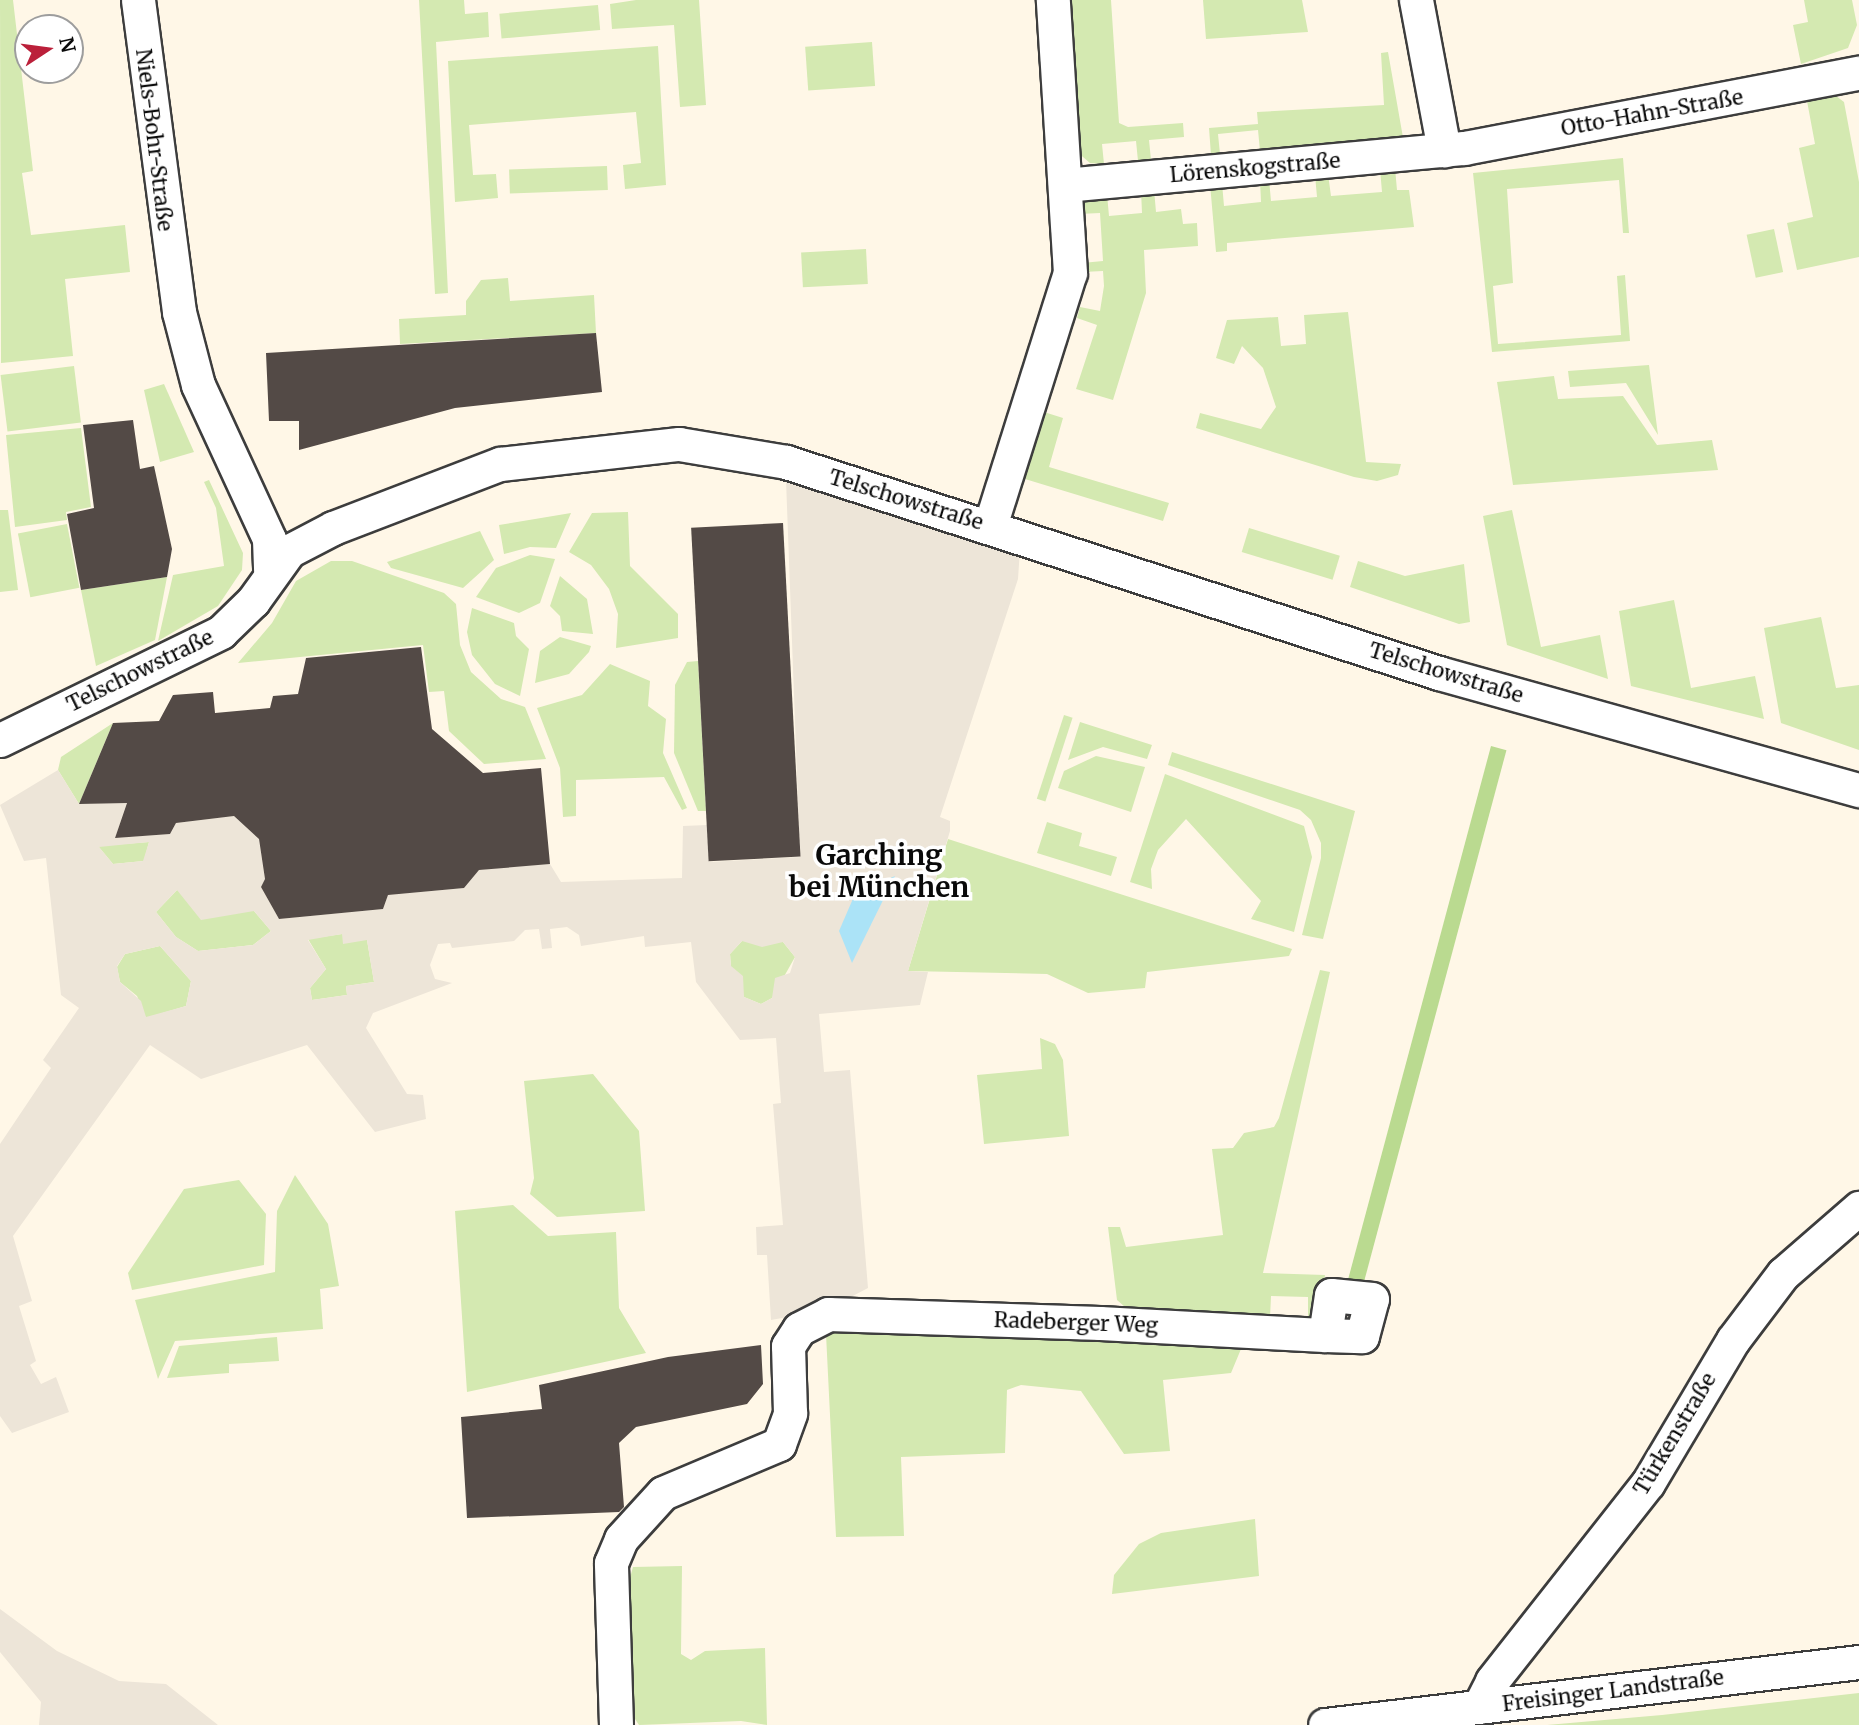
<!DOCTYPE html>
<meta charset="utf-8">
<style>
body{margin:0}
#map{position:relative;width:1859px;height:1725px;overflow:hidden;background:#fff7e7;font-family:Merriweather,serif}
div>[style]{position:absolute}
.green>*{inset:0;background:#d4e9b1;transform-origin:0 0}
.forest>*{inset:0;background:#bada90;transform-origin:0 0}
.plaza>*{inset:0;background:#ede5d8}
.water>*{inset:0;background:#abe3f7}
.building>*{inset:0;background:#534a46;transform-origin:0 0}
.roads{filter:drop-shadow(2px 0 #3d3d3d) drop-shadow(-2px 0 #3d3d3d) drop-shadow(0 2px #3d3d3d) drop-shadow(0 -2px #3d3d3d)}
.minor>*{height:33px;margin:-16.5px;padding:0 16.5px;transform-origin:16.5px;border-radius:16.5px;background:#fff}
span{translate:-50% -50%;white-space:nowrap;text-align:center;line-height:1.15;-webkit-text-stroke:7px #fff;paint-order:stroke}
.street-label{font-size:21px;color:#0a0a0a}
.district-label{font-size:28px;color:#0a0a0a;font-weight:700}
.north{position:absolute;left:14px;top:14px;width:70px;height:70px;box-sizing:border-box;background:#fff;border:2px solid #9d9d9d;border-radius:50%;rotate:77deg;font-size:19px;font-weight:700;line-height:28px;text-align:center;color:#0a0a0a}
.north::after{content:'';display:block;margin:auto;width:24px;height:32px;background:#bb203a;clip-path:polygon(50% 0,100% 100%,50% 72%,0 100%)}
</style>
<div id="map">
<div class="green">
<div style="clip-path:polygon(0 0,13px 0,33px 171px,22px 173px,31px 235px,125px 225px,130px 272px,65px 279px,73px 356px,1px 363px)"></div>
<div style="clip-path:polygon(419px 0,464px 0,465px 14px,488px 12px,489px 37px,436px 42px,448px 293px,435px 294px)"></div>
<div style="clip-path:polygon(636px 0,699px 0,706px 105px,680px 107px,674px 25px,612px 29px,610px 4px)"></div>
<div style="clip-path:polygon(1067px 0,1111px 0,1119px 123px,1128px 127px,1183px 123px,1184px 137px,1149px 140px,1151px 160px,1138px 161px,1136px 141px,1102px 144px,1104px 164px,1090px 163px,1076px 151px)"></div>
<div style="clip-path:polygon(1203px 0,1302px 0,1308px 32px,1206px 39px)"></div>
<div style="clip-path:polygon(1804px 0,1852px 0,1857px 25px,1848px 48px,1801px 64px,1793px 25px,1808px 22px)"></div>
<div style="left:598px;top:5px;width:25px;height:99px;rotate:85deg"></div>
<div style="left:872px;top:42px;width:44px;height:67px;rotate:86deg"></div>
<div style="clip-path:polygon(658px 46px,666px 185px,625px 189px,623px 165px,641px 163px,636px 112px,469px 125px,473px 175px,496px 174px,498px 198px,455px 202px,448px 61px)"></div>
<div style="clip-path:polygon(1388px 52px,1405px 149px,1260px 151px,1258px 130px,1218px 134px,1220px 154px,1211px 155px,1209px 128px,1258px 124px,1257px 112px,1384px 105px,1381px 53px)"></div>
<div style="clip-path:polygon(1836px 96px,1844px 102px,1859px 182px,1859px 257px,1797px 270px,1787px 223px,1813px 217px,1799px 148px,1815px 144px,1807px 101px)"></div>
<div style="clip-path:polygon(1623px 158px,1629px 233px,1623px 233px,1619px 180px,1507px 189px,1513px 283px,1493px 286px,1498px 344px,1621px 335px,1617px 276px,1625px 275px,1630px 341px,1492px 352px,1473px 173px)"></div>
<div style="left:607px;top:166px;width:24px;height:98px;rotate:88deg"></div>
<div style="clip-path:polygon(1395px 168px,1397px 190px,1409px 190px,1414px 227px,1227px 243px,1227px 251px,1216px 252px,1210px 184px,1222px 183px,1224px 206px,1261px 202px,1260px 180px,1269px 179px,1271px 201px,1317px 197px,1315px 175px,1328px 174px,1331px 196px,1382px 192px,1380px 169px)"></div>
<div style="clip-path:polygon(1154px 189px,1156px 212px,1181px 209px,1183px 224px,1197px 223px,1198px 246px,1144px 250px,1146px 293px,1113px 400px,1076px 389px,1097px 325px,1077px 318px,1080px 307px,1100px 311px,1104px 286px,1103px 271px,1083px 272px,1082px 263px,1103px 261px,1100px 213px,1079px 214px,1079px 200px,1107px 194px,1109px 216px,1142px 213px,1141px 191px)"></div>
<div style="left:1774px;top:229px;width:44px;height:28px;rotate:78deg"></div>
<div style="left:866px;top:249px;width:35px;height:65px;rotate:87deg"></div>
<div style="clip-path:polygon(508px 278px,510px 301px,594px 295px,596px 333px,400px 344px,399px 319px,466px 315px,466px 301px,481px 280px)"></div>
<div style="clip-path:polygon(1348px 312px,1366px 462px,1401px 464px,1398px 475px,1377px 481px,1354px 477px,1196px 428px,1200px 413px,1261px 429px,1276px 407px,1263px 368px,1242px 346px,1234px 364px,1216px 358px,1227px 320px,1278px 317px,1281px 346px,1306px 344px,1304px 315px)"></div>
<div style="clip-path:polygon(1649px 365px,1658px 435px,1626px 383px,1570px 387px,1568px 371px)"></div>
<div style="left:74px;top:366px;width:57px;height:74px;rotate:83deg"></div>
<div style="clip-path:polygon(1554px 376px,1558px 399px,1623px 396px,1657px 445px,1712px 440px,1718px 470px,1513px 485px,1497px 382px)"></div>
<div style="clip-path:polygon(164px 384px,194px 452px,160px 462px,144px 390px)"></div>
<div style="clip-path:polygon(1044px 412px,1063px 418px,1049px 467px,1169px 503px,1163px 521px,1025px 479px)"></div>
<div style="clip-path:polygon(81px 428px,91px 507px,66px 512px,67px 520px,15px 527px,6px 435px)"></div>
<div style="clip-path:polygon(209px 480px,243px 553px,242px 570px,218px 606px,158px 641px,173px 575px,224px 566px,216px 508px,204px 482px)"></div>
<div style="clip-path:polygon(0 510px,8px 510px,18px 590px,0 592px)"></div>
<div style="clip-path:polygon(1512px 510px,1541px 647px,1600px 635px,1608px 679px,1507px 645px,1483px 516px)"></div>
<div style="clip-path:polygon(628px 512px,630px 566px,678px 614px,678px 638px,616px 648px,618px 614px,609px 589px,591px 565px,569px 552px,592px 513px)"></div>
<div style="clip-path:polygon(571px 513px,556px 548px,530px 547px,504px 554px,499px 525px)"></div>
<div style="left:67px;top:524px;width:65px;height:50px;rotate:79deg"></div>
<div style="left:1249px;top:528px;width:95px;height:25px;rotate:17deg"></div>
<div style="clip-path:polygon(480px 531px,494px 560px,463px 588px,391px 568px,387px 562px)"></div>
<div style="clip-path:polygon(530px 555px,555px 559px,540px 603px,519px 613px,476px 597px,496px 568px)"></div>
<div style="clip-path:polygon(331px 561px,352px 561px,444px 593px,456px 604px,460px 645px,471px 672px,501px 699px,525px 707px,546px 759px,484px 764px,449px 731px,444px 691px,429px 692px,423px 645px,238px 663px,272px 623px,296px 581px)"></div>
<div style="clip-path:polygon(1358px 561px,1405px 576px,1464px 564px,1470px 622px,1459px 624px,1350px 587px)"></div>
<div style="clip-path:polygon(560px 576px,587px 599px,593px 634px,562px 631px,560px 616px,550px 606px)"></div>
<div style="clip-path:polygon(167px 577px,155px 640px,96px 666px,81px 590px)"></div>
<div style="clip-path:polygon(1674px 600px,1691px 688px,1755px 676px,1764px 719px,1631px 686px,1619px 611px)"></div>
<div style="clip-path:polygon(472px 608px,514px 623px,516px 636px,529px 649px,520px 696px,495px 684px,472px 655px,467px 632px)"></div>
<div style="clip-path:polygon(1821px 617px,1836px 688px,1859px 685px,1859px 750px,1781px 723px,1764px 628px)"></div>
<div style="clip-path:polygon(560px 637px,591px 646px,589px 652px,569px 674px,535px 683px,540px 651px)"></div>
<div style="clip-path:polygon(698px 661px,706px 811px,698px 811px,674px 753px,675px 685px,687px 662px)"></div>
<div style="clip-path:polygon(610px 664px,650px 681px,648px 706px,666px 719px,663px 753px,687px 808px,682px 810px,664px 777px,576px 780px,576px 816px,563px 817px,560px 768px,537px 708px,582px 695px)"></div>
<div style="left:1064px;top:715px;width:9px;height:88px;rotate:18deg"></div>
<div style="clip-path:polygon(1080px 722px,1152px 745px,1147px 759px,1103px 747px,1068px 760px)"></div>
<div style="clip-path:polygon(113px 723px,79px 804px,58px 770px,61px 757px)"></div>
<div style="clip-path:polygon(1172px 752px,1355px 811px,1323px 939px,1302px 935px,1321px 858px,1321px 843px,1311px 820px,1300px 810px,1168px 765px)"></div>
<div style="clip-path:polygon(1096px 756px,1145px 767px,1131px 812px,1058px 788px,1064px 771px)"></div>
<div style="clip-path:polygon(1165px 774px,1304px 826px,1312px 857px,1294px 932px,1251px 919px,1261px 901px,1186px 819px,1158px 850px,1151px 869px,1152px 889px,1130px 882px)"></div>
<div style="clip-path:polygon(1047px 822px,1082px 833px,1079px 846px,1117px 857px,1111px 876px,1037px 853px)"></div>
<div style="clip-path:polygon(948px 839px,1292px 949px,1289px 956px,1147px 972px,1145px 988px,1088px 993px,1047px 974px,908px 971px)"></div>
<div style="clip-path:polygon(149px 842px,144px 861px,113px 864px,98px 846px)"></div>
<div style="clip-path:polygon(177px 890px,254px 911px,271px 931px,253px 945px,198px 951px,176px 937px,156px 912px)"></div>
<div style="clip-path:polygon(342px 934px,367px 940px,374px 982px,346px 986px,347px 995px,312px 1000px,310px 988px,326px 969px,308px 939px)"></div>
<div style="clip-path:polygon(742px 941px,783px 942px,795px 957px,772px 998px,761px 1004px,744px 997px,731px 967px,730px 954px)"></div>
<div style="clip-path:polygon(160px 946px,191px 981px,186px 1006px,146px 1018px,137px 996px,120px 982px,117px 967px,125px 954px)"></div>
<div style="clip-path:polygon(1320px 970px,1330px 972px,1263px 1273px,1325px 1275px,1318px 1313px,1308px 1319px,1308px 1297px,1271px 1296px,1270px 1318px,1132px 1313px,1117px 1300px,1108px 1227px,1120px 1227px,1126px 1247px,1223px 1235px,1212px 1149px,1233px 1148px,1244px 1133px,1274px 1127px,1279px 1118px)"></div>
<div style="clip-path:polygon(1040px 1038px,1055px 1044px,1063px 1060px,1069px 1136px,984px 1144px,977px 1075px,1042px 1069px)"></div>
<div style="clip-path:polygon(593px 1074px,639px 1131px,645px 1211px,557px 1217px,530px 1194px,534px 1178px,524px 1081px)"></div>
<div style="clip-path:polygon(295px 1175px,328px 1224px,339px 1286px,320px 1289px,323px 1329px,175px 1341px,158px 1379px,135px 1300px,275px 1272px,277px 1211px)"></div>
<div style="clip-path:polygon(239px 1180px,266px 1214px,264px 1265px,132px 1290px,128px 1273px,184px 1189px)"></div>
<div style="clip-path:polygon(513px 1205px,548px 1236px,616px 1232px,619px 1308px,646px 1353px,467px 1392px,455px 1211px)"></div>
<div style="clip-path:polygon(844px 1328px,1241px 1349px,1231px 1373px,1163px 1380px,1170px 1451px,1124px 1454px,1081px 1391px,1021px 1385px,1007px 1390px,1005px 1453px,901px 1457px,904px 1536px,836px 1537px,826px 1334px)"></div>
<div style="clip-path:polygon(277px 1337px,279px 1361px,229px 1364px,229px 1373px,167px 1378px,179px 1346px)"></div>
<div style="clip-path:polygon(1255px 1519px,1259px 1576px,1112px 1594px,1114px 1575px,1139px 1544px,1161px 1533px)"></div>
<div style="clip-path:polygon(682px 1566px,681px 1654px,691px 1660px,705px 1651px,765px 1648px,767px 1725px,741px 1721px,639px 1725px,635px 1719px,628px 1585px,633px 1567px)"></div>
<div style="clip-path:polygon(1859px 1693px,1859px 1725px,1547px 1725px,1662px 1715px)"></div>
</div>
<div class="forest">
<div style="left:1491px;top:746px;width:16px;height:555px;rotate:15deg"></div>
</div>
<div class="plaza">
<div style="clip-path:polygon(evenodd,786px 480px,1020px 549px,1018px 579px,940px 817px,950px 821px,950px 831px,908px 971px,928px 972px,920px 1005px,819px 1014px,824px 1072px,850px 1070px,868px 1288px,826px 1310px,771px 1320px,767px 1255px,757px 1255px,756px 1227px,783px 1225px,773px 1104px,781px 1103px,776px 1038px,740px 1040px,696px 982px,691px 942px,645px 947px,644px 936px,581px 946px,579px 935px,567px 927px,550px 929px,552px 948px,542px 949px,539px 929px,525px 930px,514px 941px,452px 948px,450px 943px,438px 944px,430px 965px,435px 979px,452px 983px,373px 1013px,366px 1028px,407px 1094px,423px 1095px,426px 1119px,375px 1132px,307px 1045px,201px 1079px,150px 1045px,13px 1236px,32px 1301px,19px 1306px,36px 1361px,30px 1365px,41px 1384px,56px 1377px,69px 1412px,12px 1433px,0 1416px,0 1144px,51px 1068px,43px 1060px,79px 1008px,61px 995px,46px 858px,24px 861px,0 805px,58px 770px,79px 804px,127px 802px,115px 838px,170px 834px,176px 823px,234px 816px,259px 839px,265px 879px,261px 887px,279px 919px,383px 909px,388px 895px,464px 888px,479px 870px,505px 867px,550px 864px,561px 882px,682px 878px,683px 826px,707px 825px,709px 862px,800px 857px,786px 480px,149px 842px,143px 861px,113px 864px,99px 847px,149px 842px,786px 480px,177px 890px,201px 920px,254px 911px,271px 931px,253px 945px,198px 951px,176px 937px,156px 912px,177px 890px,786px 480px,342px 934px,343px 944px,367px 940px,374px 982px,346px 986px,347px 995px,312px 1000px,310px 988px,326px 969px,308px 940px,342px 934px,786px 480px,742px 941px,762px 947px,783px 942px,795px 957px,790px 973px,775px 978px,772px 998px,761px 1004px,744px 997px,743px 976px,731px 966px,730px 954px,742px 941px,786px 480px,160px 946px,191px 981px,186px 1006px,146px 1017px,141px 1001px,120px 982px,117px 966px,125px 954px,160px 946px)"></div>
<div style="clip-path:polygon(0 1609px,57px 1651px,119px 1681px,166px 1684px,218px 1725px,39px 1725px,41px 1702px,0 1652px)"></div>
</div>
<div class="water">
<div style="clip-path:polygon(895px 876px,852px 963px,839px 931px,855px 894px)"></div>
</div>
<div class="building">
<div style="clip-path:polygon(596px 333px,602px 392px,455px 408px,299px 450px,299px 421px,269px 421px,266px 353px)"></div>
<div style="clip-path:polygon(133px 420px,140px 469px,154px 466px,172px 549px,167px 577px,81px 590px,67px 514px,94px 508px,83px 425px)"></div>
<div style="left:783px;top:523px;width:334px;height:92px;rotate:87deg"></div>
<div style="clip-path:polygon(421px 647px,432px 729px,483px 773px,541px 768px,550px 864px,479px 870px,464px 888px,388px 895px,383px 909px,279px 919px,261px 887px,265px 879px,259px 839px,234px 816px,176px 823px,170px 834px,115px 838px,127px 803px,79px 804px,113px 723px,159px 721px,173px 695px,213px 692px,215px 713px,270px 708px,273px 696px,298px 694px,306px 658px)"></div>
<div style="clip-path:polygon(761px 1345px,763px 1384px,747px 1404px,636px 1427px,619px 1443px,624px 1507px,619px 1512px,467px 1518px,461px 1417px,542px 1409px,539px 1385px,668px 1357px)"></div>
</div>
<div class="roads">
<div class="minor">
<div style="left:138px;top:0;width:315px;rotate:82.5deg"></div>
<div style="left:179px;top:312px;width:75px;rotate:75.4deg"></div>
<div style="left:198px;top:385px;width:170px;rotate:65.2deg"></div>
<div style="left:269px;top:539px;width:31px;rotate:88deg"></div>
<div style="left:1416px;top:0;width:153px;rotate:79.4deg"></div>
<div style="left:1065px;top:185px;width:401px;rotate:-5.3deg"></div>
<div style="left:1464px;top:148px;width:402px;rotate:-10.8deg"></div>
<div style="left:990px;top:526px;width:265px;rotate:-72.5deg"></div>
<div style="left:1070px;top:273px;width:274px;rotate:-93.6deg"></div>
<div style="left:0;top:740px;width:246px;rotate:-26deg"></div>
<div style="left:221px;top:632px;width:45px;rotate:-44.1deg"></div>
<div style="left:253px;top:601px;width:62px;rotate:-54.2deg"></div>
<div style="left:289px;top:551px;width:50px;rotate:-27.6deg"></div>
<div style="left:333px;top:528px;width:179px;rotate:-21deg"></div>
<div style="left:500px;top:464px;width:180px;rotate:-6.4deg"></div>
<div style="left:679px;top:444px;width:109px;rotate:9.5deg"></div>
<div style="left:786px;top:462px;width:686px;rotate:17.91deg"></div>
<div style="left:1439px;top:673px;width:436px;rotate:15.6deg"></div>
<div style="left:1479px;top:1707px;width:29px;rotate:-63deg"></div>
<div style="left:1492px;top:1681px;width:252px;rotate:-51.8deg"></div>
<div style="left:1648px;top:1483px;width:166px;rotate:-59.3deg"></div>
<div style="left:1733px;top:1340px;width:83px;rotate:-52.9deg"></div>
<div style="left:1783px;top:1274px;width:101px;rotate:-41deg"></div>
<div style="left:616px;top:1725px;width:162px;rotate:-91.8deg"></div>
<div style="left:611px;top:1563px;width:26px;rotate:-67deg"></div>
<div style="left:621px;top:1539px;width:62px;rotate:-47.6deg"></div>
<div style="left:663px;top:1493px;width:126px;rotate:-22.9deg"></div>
<div style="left:779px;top:1444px;width:33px;rotate:-70deg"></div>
<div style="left:790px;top:1413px;width:67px;rotate:-91.7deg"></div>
<div style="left:788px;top:1346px;width:20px;rotate:-57deg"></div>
<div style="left:799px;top:1329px;width:33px;rotate:-27deg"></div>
<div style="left:828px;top:1314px;width:272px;rotate:1.9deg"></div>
<div style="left:1100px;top:1323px;width:225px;rotate:3.1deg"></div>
<div style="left:1325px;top:1335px;width:37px;rotate:2deg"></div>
<div style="left:1362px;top:1336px;width:38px;rotate:-75deg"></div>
<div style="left:1372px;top:1299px;width:41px;rotate:-174.4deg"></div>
<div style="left:1331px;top:1295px;width:40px;rotate:98.5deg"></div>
<div style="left:1325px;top:1725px;width:538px;rotate:-6.73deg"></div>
</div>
</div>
<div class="street-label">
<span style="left:1652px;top:113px;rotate:-10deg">Otto-Hahn-Straße</span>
<span style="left:154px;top:140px;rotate:83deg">Niels-Bohr-Straße</span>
<span style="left:1255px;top:168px;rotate:-5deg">Lörenskogstraße</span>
<span style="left:906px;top:500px;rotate:17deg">Telschowstraße</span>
<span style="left:140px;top:671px;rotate:-26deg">Telschowstraße</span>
<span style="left:1446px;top:673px;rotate:17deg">Telschowstraße</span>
<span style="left:1076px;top:1323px;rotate:2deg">Radeberger Weg</span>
<span style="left:1675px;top:1434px;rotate:-59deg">Türkenstraße</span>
<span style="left:1613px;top:1691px;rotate:-7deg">Freisinger Landstraße</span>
</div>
<div class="district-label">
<span style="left:879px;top:871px">Garching<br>bei München</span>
</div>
<div class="north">N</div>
</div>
